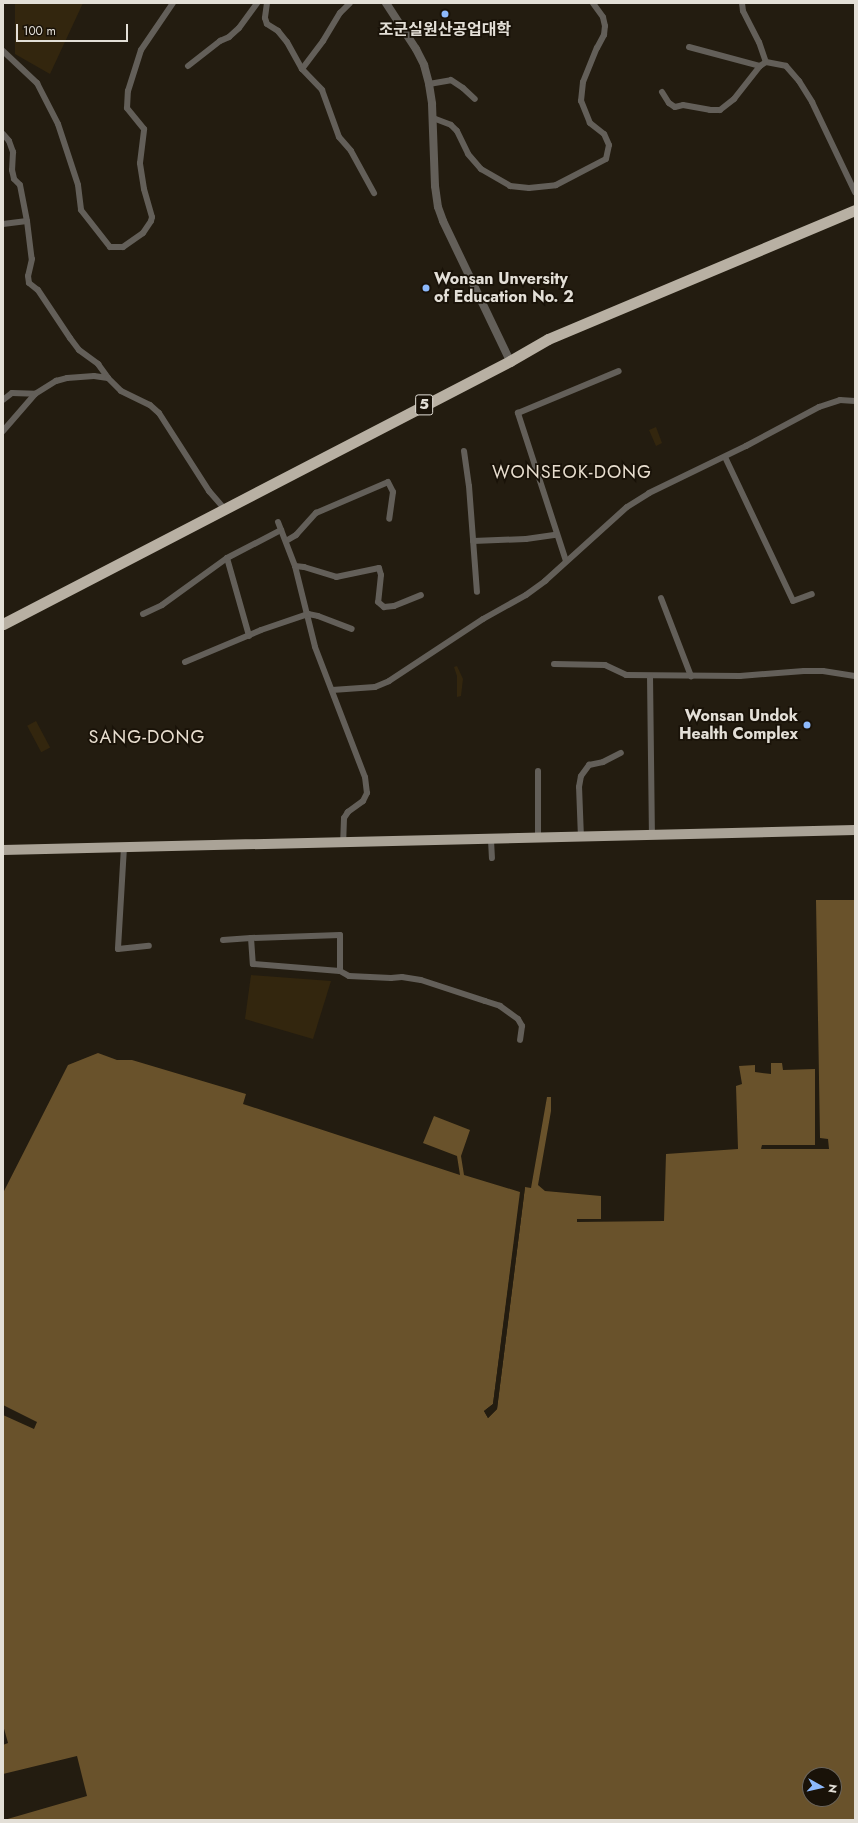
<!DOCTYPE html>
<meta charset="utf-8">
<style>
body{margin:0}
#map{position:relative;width:858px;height:1823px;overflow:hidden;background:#231c10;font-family:Jost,"Noto Sans KR",sans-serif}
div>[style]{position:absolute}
.green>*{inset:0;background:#33260e;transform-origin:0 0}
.water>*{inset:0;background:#69522b}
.pier>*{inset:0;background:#231c10}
.minor>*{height:6px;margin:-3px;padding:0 3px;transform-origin:3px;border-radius:3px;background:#635f59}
.tertiary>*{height:8px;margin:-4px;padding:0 4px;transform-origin:4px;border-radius:4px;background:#635f59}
.primary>*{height:10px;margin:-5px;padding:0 5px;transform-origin:5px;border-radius:5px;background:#aaa397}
.trunk>*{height:11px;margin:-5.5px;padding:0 5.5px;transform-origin:5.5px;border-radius:5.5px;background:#b8b0a3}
.dots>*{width:11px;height:11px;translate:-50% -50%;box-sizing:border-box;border:2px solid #191208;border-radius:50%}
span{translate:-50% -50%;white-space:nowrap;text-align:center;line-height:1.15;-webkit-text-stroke:3.5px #191208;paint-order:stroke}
.shield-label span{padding:1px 3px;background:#191208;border:1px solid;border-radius:3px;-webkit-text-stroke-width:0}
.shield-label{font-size:15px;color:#e3dfd7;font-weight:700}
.poi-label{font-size:16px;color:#e3dfd7;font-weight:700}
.left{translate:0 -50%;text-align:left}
.right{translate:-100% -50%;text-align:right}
.quarter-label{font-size:18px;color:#e8decf;letter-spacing:1px}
.frame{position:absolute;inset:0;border:4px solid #e3dfd7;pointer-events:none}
.north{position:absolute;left:802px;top:1767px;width:40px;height:40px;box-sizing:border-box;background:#191208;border:1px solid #6a645b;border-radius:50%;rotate:98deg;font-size:11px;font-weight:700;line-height:16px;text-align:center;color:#e3dfd7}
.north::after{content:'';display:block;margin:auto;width:14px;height:18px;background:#8db9fc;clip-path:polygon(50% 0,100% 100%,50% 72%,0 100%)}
.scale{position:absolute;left:16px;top:24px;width:112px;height:18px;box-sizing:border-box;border:2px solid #e3dfd7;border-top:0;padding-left:5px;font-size:12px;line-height:14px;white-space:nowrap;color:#e3dfd7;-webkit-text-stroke:3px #191208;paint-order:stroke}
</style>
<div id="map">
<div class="green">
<div style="clip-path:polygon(15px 3px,83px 3px,50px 74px,15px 54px)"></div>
<div style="clip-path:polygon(656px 427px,662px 443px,656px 446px,649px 430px)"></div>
<div style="clip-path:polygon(457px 666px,463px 679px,461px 696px,457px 697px,457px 676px,454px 667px)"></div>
<div style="left:36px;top:721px;width:30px;height:10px;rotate:62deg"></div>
<div style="clip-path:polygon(251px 975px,331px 981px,313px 1039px,245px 1019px)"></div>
</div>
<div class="water">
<div style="clip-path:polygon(evenodd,816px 900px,855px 900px,855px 1820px,4px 1820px,87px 1796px,77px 1756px,3px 1774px,3px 1745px,8px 1743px,3px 1725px,3px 1415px,34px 1429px,37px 1422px,3px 1405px,3px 1193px,68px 1065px,98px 1053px,117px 1060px,132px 1060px,246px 1094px,243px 1104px,460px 1175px,457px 1156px,423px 1143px,434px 1116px,470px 1130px,461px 1156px,464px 1175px,520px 1192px,493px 1404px,484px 1411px,488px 1418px,497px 1409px,525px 1187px,531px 1188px,547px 1097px,551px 1097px,551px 1111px,538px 1185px,545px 1191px,601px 1196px,601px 1219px,577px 1219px,577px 1222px,664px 1221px,666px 1154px,738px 1149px,736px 1086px,742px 1084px,739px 1066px,755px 1065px,755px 1072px,771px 1074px,771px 1063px,782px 1063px,783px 1070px,815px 1069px,815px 1145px,762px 1145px,761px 1149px,829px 1149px,828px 1139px,820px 1138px,816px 900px,810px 1775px,834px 1775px,834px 1799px,810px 1799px,810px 1775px)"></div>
</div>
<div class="pier">
<div style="clip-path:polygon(525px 1187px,497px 1409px,488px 1418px,484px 1411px,493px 1404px,521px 1190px,495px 1404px,487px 1412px,489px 1415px,495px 1409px,522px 1189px)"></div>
</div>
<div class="minor">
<div style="left:267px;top:3px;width:15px;rotate:98deg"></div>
<div style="left:265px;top:18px;width:6px;rotate:72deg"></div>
<div style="left:267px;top:24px;width:13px;rotate:32deg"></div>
<div style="left:278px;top:31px;width:14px;rotate:51deg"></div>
<div style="left:287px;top:42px;width:31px;rotate:61deg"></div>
<div style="left:302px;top:69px;width:29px;rotate:46deg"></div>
<div style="left:322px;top:90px;width:50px;rotate:70.1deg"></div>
<div style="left:339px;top:137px;width:18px;rotate:49deg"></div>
<div style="left:351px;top:151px;width:48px;rotate:61.3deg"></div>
<div style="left:742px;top:3px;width:8px;rotate:83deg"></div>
<div style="left:743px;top:11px;width:35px;rotate:63deg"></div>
<div style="left:759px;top:42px;width:21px;rotate:71deg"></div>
<div style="left:766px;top:62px;width:20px;rotate:11deg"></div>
<div style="left:786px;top:66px;width:20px;rotate:49deg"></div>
<div style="left:799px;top:81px;width:25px;rotate:58deg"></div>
<div style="left:812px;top:102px;width:100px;rotate:64.5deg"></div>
<div style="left:689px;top:47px;width:73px;rotate:15deg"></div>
<div style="left:3px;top:51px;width:47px;rotate:43.3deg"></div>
<div style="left:37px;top:83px;width:46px;rotate:62.9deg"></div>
<div style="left:58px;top:124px;width:64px;rotate:71.8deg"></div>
<div style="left:78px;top:185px;width:25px;rotate:83deg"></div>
<div style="left:81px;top:210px;width:47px;rotate:51.9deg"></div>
<div style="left:110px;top:247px;width:13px"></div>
<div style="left:123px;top:247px;width:24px;rotate:-35deg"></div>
<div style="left:143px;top:233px;width:14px;rotate:-56deg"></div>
<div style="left:151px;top:221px;width:4px;rotate:-76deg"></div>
<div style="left:152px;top:217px;width:29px;rotate:-106deg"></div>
<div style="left:144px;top:189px;width:26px;rotate:-99deg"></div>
<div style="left:140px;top:163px;width:34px;rotate:-83deg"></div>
<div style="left:144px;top:129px;width:27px;rotate:-129deg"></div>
<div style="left:127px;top:108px;width:17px;rotate:-87deg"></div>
<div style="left:128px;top:91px;width:43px;rotate:-72.4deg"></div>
<div style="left:141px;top:50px;width:57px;rotate:-55.8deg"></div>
<div style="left:188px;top:66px;width:41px;rotate:-38deg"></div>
<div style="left:220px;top:41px;width:10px;rotate:-24deg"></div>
<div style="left:229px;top:37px;width:13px;rotate:-42deg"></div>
<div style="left:239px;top:28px;width:31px;rotate:-54deg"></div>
<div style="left:302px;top:69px;width:35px;rotate:-53deg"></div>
<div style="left:323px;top:41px;width:33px;rotate:-59deg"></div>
<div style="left:340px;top:13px;width:14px;rotate:-45deg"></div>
<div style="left:429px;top:84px;width:22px;rotate:-10deg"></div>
<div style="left:451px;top:80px;width:14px;rotate:34deg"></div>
<div style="left:463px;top:88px;width:16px;rotate:43deg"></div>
<div style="left:662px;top:92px;width:13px;rotate:58deg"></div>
<div style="left:669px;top:103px;width:7px;rotate:34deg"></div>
<div style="left:675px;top:107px;width:8px;rotate:-14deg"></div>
<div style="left:683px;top:105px;width:27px;rotate:10deg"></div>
<div style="left:710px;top:110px;width:10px"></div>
<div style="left:720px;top:110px;width:18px;rotate:-38deg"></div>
<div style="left:734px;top:99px;width:42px;rotate:-51.8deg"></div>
<div style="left:760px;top:66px;width:7px;rotate:-34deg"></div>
<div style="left:433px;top:118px;width:19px;rotate:21deg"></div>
<div style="left:451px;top:125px;width:8px;rotate:45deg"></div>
<div style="left:457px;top:131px;width:25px;rotate:64deg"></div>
<div style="left:468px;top:154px;width:20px;rotate:49deg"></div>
<div style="left:481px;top:169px;width:34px;rotate:30deg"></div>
<div style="left:510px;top:186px;width:19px;rotate:6deg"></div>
<div style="left:529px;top:188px;width:27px;rotate:-6deg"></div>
<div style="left:556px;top:185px;width:56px;rotate:-27.5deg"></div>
<div style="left:606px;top:159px;width:14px;rotate:-78deg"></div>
<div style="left:609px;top:145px;width:12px;rotate:-114deg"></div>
<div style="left:604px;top:134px;width:18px;rotate:-142deg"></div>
<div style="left:590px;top:123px;width:24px;rotate:-112deg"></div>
<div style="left:581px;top:101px;width:19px;rotate:-84deg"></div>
<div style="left:583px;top:82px;width:37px;rotate:-68deg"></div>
<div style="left:597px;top:48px;width:15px;rotate:-62deg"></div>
<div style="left:604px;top:35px;width:9px;rotate:-84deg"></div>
<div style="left:605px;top:26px;width:9px;rotate:-103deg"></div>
<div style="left:603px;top:17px;width:17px;rotate:-126deg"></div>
<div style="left:3px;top:134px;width:9px;rotate:49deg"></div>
<div style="left:9px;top:141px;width:12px;rotate:70deg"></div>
<div style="left:13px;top:152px;width:18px;rotate:93deg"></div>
<div style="left:12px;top:170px;width:9px;rotate:77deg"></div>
<div style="left:14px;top:179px;width:8px;rotate:45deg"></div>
<div style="left:20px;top:185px;width:37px;rotate:79deg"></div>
<div style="left:3px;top:224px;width:24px;rotate:-7deg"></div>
<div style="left:27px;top:221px;width:38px;rotate:83deg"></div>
<div style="left:32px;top:259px;width:17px;rotate:103deg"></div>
<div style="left:28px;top:276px;width:7px;rotate:82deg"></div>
<div style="left:29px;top:283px;width:11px;rotate:38deg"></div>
<div style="left:38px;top:290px;width:58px;rotate:56.3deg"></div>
<div style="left:70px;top:338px;width:15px;rotate:53deg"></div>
<div style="left:79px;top:350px;width:24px;rotate:36deg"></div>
<div style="left:98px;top:364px;width:17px;rotate:54deg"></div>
<div style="left:3px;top:400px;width:11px;rotate:-38deg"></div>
<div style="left:12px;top:393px;width:23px;rotate:2deg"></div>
<div style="left:35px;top:394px;width:25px;rotate:-32deg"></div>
<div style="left:56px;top:381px;width:11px;rotate:-15deg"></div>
<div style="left:67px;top:378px;width:27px;rotate:-4deg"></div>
<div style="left:94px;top:376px;width:14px;rotate:8deg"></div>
<div style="left:108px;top:378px;width:18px;rotate:45deg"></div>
<div style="left:121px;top:391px;width:32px;rotate:26deg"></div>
<div style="left:150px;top:405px;width:12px;rotate:42deg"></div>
<div style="left:159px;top:413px;width:93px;rotate:57.3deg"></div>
<div style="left:209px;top:491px;width:23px;rotate:49deg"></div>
<div style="left:3px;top:431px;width:49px;rotate:-49.1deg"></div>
<div style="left:464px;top:451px;width:35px;rotate:82deg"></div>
<div style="left:469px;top:486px;width:106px;rotate:85.7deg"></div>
<div style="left:725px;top:457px;width:159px;rotate:64.7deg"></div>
<div style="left:793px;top:601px;width:20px;rotate:-20deg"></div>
<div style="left:278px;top:522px;width:47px;rotate:68.9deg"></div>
<div style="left:295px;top:566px;width:83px;rotate:76.1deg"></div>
<div style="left:315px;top:647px;width:139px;rotate:69deg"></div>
<div style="left:365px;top:777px;width:16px;rotate:83deg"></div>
<div style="left:367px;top:793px;width:9px;rotate:117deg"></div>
<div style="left:363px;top:801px;width:19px;rotate:144deg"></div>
<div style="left:348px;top:812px;width:7px;rotate:124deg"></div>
<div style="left:344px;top:818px;width:25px;rotate:92deg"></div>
<div style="left:286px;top:541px;width:12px;rotate:-31deg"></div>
<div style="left:296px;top:535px;width:30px;rotate:-48deg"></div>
<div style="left:316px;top:513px;width:78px;rotate:-23.3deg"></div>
<div style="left:388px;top:482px;width:11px;rotate:63deg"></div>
<div style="left:393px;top:492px;width:27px;rotate:98deg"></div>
<div style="left:473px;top:541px;width:53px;rotate:-2.2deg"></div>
<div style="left:526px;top:539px;width:30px;rotate:-8deg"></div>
<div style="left:227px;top:558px;width:81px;rotate:74.2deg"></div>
<div style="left:566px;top:561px;width:156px;rotate:-108deg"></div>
<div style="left:518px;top:413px;width:109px;rotate:-22.6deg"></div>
<div style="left:295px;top:566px;width:9px;rotate:6deg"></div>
<div style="left:304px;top:567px;width:34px;rotate:17deg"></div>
<div style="left:336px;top:577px;width:44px;rotate:-11.8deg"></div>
<div style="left:379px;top:568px;width:7px;rotate:74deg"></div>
<div style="left:381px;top:575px;width:27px;rotate:96deg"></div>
<div style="left:378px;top:602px;width:8px;rotate:40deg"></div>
<div style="left:384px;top:607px;width:10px;rotate:-6deg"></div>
<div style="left:394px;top:606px;width:29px;rotate:-22deg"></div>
<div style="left:661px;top:598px;width:84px;rotate:69deg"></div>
<div style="left:143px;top:614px;width:21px;rotate:-25deg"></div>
<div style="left:162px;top:605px;width:80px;rotate:-35.9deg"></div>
<div style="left:227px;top:558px;width:61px;rotate:-27.4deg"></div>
<div style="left:185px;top:662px;width:82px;rotate:-22.8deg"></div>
<div style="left:261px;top:630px;width:50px;rotate:-18.8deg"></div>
<div style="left:308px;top:614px;width:10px;rotate:11deg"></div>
<div style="left:318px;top:616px;width:36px;rotate:21deg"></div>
<div style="left:554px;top:664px;width:51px;rotate:1.1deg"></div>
<div style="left:605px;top:665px;width:23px;rotate:25deg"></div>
<div style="left:626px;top:675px;width:114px;rotate:0.5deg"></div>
<div style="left:740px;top:676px;width:64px;rotate:-4.5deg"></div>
<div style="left:804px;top:671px;width:19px"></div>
<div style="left:823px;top:671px;width:32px;rotate:9deg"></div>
<div style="left:650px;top:676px;width:160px;rotate:89.3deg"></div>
<div style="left:332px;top:690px;width:43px;rotate:-4deg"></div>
<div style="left:375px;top:687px;width:15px;rotate:-23deg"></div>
<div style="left:389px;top:681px;width:113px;rotate:-33.4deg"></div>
<div style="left:483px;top:619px;width:49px;rotate:-29.2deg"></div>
<div style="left:526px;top:595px;width:24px;rotate:-36deg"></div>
<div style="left:545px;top:581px;width:110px;rotate:-42.1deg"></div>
<div style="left:627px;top:507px;width:26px;rotate:-32deg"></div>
<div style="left:649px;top:493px;width:108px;rotate:-25.9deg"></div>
<div style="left:746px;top:446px;width:83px;rotate:-28.1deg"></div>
<div style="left:819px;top:407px;width:22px;rotate:-18deg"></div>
<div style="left:840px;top:400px;width:15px;rotate:4deg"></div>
<div style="left:581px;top:838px;width:51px;rotate:-92.2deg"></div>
<div style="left:579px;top:787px;width:11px;rotate:-80deg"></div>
<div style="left:581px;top:776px;width:14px;rotate:-54deg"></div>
<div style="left:589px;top:765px;width:14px;rotate:-12deg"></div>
<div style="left:603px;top:762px;width:20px;rotate:-27deg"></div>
<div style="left:538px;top:839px;width:68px;rotate:-90deg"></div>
<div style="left:491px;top:840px;width:18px;rotate:87deg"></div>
<div style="left:124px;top:847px;width:102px;rotate:93.4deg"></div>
<div style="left:118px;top:949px;width:31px;rotate:-6deg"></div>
<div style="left:251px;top:938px;width:89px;rotate:-1.9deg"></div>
<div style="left:340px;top:935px;width:36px;rotate:90deg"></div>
<div style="left:223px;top:940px;width:28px;rotate:-4deg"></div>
<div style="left:251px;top:938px;width:26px;rotate:86deg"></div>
<div style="left:253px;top:964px;width:87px;rotate:4.6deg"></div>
<div style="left:340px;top:971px;width:10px;rotate:29deg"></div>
<div style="left:349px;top:976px;width:42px;rotate:2.7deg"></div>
<div style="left:391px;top:978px;width:11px;rotate:-5deg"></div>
<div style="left:402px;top:977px;width:19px;rotate:9deg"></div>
<div style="left:421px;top:980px;width:67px;rotate:18.2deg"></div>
<div style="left:485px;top:1001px;width:16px;rotate:18deg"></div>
<div style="left:500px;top:1006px;width:22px;rotate:36deg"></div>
<div style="left:518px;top:1019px;width:8px;rotate:60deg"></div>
<div style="left:522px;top:1026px;width:14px;rotate:98deg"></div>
</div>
<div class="tertiary">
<div style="left:386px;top:3px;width:55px;rotate:56.9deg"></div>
<div style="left:416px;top:49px;width:18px;rotate:63deg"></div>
<div style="left:424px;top:65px;width:20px;rotate:75deg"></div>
<div style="left:429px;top:84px;width:20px;rotate:81deg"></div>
<div style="left:432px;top:104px;width:82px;rotate:87.9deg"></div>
<div style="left:435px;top:186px;width:21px;rotate:82deg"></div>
<div style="left:438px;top:207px;width:15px;rotate:70deg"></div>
<div style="left:443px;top:221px;width:155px;rotate:64.4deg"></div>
</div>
<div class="primary">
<div style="left:3px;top:850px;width:852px;rotate:-1.34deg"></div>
</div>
<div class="trunk">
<div style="left:3px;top:624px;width:571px;rotate:-27.42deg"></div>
<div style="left:510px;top:361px;width:44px;rotate:-30.1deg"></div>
<div style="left:548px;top:339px;width:333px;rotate:-22.8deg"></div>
</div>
<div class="dots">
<div style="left:445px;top:14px;background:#8db9fc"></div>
<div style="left:426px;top:288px;background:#8db9fc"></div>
<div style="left:807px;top:725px;background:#8db9fc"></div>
</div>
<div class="shield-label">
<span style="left:424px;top:405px">5</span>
</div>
<div class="poi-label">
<span style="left:445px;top:30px">조군실원산공업대학</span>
<span class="left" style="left:434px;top:288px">Wonsan Unversity<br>of Education No. 2</span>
<span class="right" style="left:798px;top:725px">Wonsan Undok<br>Health Complex</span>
</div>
<div class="quarter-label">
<span style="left:572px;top:472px">WONSEOK-DONG</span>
<span style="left:147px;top:737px">SANG-DONG</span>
</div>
<div class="frame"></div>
<div class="north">N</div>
<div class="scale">100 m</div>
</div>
